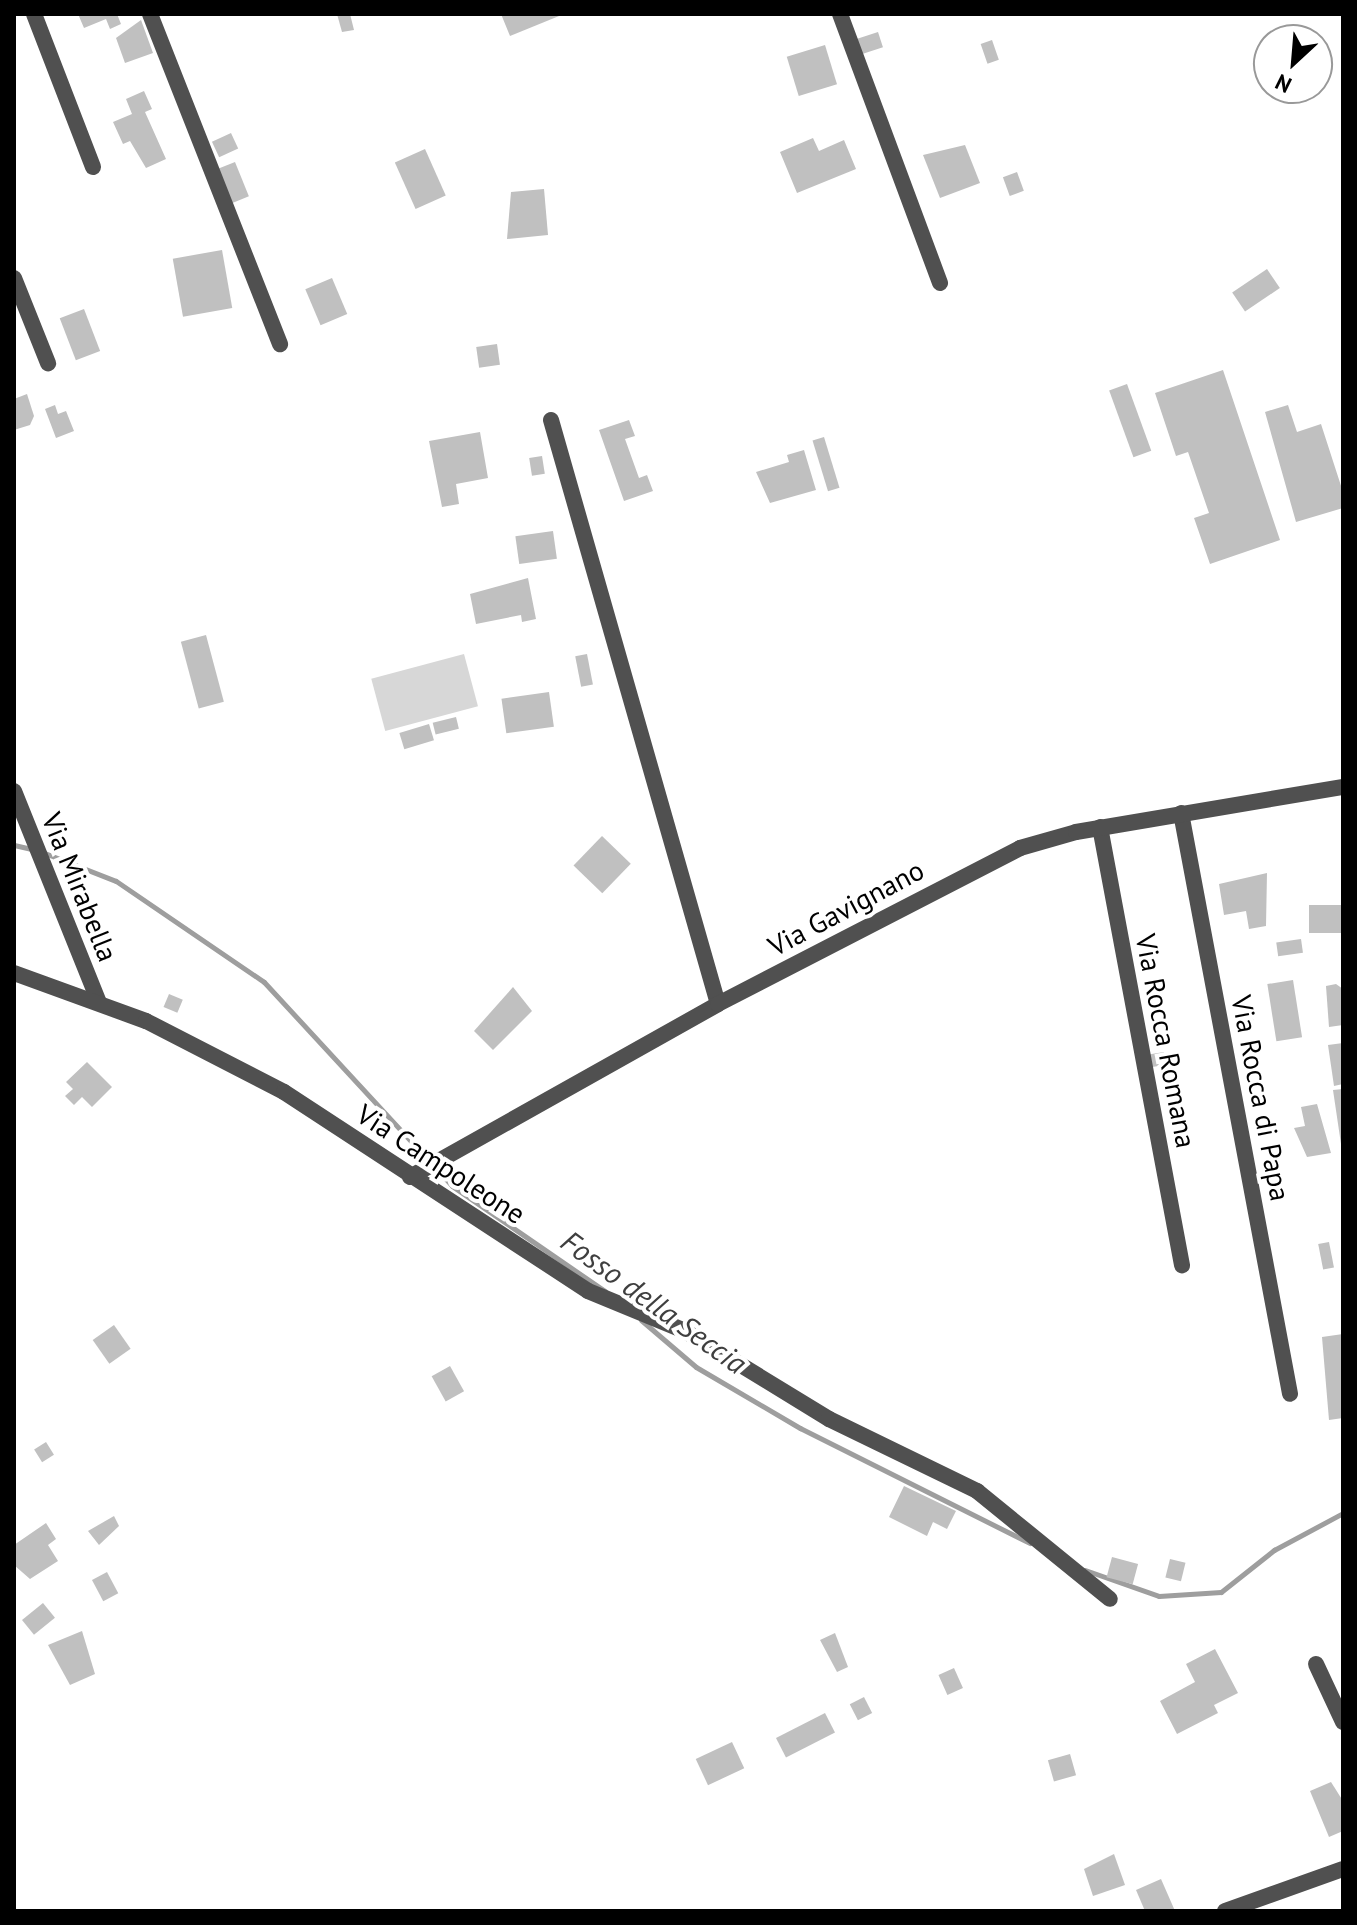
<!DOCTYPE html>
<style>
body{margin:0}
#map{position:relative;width:1357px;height:1925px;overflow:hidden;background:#fff;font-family:"PT Sans",sans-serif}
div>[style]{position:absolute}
.green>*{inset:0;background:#d7d7d7;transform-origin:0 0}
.stream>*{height:5px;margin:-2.5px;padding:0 2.5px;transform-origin:2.5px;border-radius:2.5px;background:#9e9e9e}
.building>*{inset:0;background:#c0c0c0;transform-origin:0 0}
.minor>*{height:16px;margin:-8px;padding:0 8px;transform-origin:8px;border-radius:8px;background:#505050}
span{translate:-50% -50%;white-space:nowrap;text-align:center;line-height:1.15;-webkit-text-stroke:8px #fff;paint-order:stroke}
.street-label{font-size:28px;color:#000}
.water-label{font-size:30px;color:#3f3f3f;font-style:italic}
.frame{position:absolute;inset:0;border:16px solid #000;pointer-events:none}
.north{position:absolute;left:1253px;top:24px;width:80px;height:80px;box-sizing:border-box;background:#fff;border:2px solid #999;border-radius:50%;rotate:206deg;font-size:22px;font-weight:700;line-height:32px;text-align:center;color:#000}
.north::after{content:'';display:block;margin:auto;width:28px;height:36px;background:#000;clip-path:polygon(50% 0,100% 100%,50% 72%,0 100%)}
</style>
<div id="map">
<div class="green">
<div style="left:464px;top:654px;width:54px;height:96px;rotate:75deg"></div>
</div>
<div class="stream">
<div style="left:14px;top:845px;width:18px;rotate:13deg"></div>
<div style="left:42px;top:852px;width:79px;rotate:21.4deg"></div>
<div style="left:116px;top:881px;width:179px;rotate:34.3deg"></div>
<div style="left:264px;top:982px;width:277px;rotate:47.3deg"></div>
<div style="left:452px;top:1186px;width:186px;rotate:34.5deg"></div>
<div style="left:641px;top:1320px;width:72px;rotate:40.5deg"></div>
<div style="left:696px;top:1367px;width:121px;rotate:30.4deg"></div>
<div style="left:800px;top:1428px;width:257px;rotate:26.6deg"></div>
<div style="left:1085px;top:1570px;width:78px;rotate:19.4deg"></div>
<div style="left:1159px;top:1596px;width:62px;rotate:-3.7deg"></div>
<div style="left:1221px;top:1592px;width:68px;rotate:-38.4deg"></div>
<div style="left:1274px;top:1550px;width:78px;rotate:-28.2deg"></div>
</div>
<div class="building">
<div style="clip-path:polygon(78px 14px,117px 14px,121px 24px,110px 29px,106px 19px,84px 28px)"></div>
<div style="clip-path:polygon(337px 14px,350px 14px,354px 30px,342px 32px)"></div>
<div style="clip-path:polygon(501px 14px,564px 14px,510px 36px)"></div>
<div style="clip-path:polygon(141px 20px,153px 53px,125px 63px,116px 38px)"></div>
<div style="left:878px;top:32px;width:16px;height:25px;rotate:72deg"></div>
<div style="left:992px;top:40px;width:21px;height:12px;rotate:71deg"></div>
<div style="left:825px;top:45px;width:41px;height:40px;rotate:73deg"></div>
<div style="clip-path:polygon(144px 91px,152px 109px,145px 112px,166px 159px,146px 168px,130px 141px,123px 144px,113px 122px,132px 114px,126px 99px)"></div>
<div style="left:231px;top:133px;width:17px;height:21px;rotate:65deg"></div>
<div style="clip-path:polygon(813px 138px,819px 151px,844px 140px,856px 169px,797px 193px,780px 152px)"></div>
<div style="clip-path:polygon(965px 145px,980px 183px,940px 198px,923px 155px)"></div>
<div style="left:425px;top:149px;width:51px;height:33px;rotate:66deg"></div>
<div style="left:235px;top:162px;width:37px;height:21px;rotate:68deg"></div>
<div style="left:1017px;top:172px;width:20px;height:15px;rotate:70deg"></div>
<div style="clip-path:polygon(544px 189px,548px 235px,507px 239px,511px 192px)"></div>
<div style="left:222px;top:250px;width:59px;height:50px;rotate:80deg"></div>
<div style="left:1267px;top:269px;width:23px;height:42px;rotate:56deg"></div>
<div style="left:332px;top:278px;width:39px;height:29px;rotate:67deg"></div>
<div style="left:84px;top:309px;width:45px;height:26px;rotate:69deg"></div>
<div style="left:497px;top:344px;width:21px;height:21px;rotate:82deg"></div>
<div style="clip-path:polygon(1223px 370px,1280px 540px,1210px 564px,1194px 518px,1209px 513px,1188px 452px,1176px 456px,1155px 393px)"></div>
<div style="left:1127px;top:384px;width:71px;height:19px;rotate:70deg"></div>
<div style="clip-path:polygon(27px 394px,34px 416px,30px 425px,14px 430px,14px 399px)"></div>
<div style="clip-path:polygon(55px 405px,58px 414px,66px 411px,74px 431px,56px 438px,45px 409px)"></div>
<div style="clip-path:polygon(1288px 405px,1297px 432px,1321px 424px,1343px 492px,1343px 508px,1296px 522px,1265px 412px)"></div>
<div style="clip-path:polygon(629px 420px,635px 436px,625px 439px,639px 478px,647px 475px,653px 491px,624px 501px,599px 430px)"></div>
<div style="clip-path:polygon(480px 432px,488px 478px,456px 484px,459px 504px,442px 507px,429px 441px)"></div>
<div style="left:824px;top:437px;width:53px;height:12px;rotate:73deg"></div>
<div style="clip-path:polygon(804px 450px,816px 490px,770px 503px,756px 472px,789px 462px,787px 455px)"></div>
<div style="left:542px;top:456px;width:18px;height:13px;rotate:81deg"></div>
<div style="left:553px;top:531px;width:28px;height:38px;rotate:82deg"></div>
<div style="clip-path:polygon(528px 578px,536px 619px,522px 622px,521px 615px,476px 624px,470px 594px)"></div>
<div style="left:206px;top:635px;width:69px;height:26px;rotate:75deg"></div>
<div style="left:587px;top:654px;width:31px;height:12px;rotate:79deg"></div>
<div style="left:549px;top:692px;width:35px;height:48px;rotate:82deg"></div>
<div style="left:456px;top:717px;width:12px;height:24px;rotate:76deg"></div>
<div style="left:429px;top:724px;width:17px;height:31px;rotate:73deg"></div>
<div style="left:602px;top:836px;width:40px;height:41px;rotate:44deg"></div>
<div style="clip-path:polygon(1267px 873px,1266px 926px,1249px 929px,1246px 911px,1224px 915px,1219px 884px)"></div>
<div style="left:1343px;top:905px;width:28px;height:34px;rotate:90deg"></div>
<div style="left:1301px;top:939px;width:14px;height:25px;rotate:82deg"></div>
<div style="left:1293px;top:980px;width:58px;height:26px;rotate:81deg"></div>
<div style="clip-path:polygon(1336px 984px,1343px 989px,1343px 1025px,1329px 1027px,1326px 986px)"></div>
<div style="clip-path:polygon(513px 987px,532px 1011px,493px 1050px,474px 1031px)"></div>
<div style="left:169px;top:994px;width:15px;height:14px;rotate:23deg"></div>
<div style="left:1252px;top:1014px;width:13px;height:19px;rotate:77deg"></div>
<div style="clip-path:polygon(1343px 1043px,1343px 1084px,1334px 1086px,1328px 1045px)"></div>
<div style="left:1164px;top:1052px;width:13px;height:17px;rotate:81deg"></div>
<div style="clip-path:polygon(87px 1062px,112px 1087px,92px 1107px,82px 1097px,74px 1105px,65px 1096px,73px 1089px,66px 1082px)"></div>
<div style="clip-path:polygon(1343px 1089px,1343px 1144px,1341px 1144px,1333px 1090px)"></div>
<div style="clip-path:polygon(1317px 1104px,1331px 1153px,1307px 1157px,1294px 1128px,1305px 1126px,1301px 1107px)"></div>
<div style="left:1329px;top:1242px;width:26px;height:11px;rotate:79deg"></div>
<div style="left:114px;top:1325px;width:29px;height:26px;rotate:55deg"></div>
<div style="clip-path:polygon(1343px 1334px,1343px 1418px,1329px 1420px,1322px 1337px)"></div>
<div style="left:450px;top:1366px;width:29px;height:21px;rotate:61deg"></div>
<div style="left:46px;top:1442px;width:15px;height:14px;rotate:58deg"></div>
<div style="clip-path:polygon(904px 1486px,956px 1511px,947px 1529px,933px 1522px,927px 1536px,889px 1517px)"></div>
<div style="clip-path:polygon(114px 1516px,119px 1526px,99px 1545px,88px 1531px)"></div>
<div style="clip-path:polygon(46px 1523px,56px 1539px,48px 1545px,58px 1561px,30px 1579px,14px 1565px,14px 1545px)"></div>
<div style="left:1112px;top:1557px;width:27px;height:21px;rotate:15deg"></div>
<div style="left:1170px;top:1559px;width:16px;height:19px;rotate:14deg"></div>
<div style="left:107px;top:1572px;width:24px;height:17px;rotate:62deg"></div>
<div style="left:43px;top:1603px;width:19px;height:27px;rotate:51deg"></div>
<div style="clip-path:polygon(82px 1631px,95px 1674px,70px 1685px,48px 1645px)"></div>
<div style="clip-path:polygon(835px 1633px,848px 1667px,837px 1672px,820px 1640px)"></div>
<div style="clip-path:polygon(1215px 1649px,1238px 1693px,1214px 1705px,1218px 1713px,1177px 1734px,1160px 1701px,1195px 1682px,1186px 1664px)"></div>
<div style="left:954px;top:1668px;width:22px;height:17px;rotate:66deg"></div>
<div style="left:864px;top:1697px;width:18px;height:16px;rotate:63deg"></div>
<div style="left:825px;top:1713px;width:22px;height:55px;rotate:63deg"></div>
<div style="left:732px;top:1742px;width:29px;height:40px;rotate:65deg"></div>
<div style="left:1070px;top:1754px;width:22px;height:23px;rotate:74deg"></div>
<div style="clip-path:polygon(1331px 1782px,1343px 1801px,1343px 1831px,1329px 1837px,1310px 1791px)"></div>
<div style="clip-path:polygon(1114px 1854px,1125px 1885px,1093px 1896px,1084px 1869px)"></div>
<div style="clip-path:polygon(1161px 1879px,1175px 1911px,1145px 1911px,1136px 1890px)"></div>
</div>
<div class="minor">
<div style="left:34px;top:14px;width:164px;rotate:68.9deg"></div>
<div style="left:150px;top:14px;width:355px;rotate:68.5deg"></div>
<div style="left:840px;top:14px;width:287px;rotate:69.6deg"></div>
<div style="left:14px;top:278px;width:92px;rotate:68.2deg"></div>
<div style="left:551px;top:420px;width:607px;rotate:74.04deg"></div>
<div style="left:14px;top:791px;width:227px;rotate:68.1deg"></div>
<div style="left:1181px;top:813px;width:591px;rotate:79.37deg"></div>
<div style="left:1100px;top:827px;width:446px;rotate:79.4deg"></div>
<div style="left:14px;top:973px;width:140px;rotate:20deg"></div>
<div style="left:146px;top:1021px;width:155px;rotate:27.2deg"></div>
<div style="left:284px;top:1092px;width:363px;rotate:33.2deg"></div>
<div style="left:588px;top:1291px;width:105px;rotate:22.4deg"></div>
<div style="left:685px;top:1331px;width:169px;rotate:31.4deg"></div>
<div style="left:829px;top:1419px;width:165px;rotate:25.9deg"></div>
<div style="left:977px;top:1491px;width:171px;rotate:39.1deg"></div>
<div style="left:410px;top:1177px;width:353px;rotate:-29.3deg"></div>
<div style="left:718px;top:1004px;width:340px;rotate:-27.3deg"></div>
<div style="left:1020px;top:848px;width:58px;rotate:-15.9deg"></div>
<div style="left:1076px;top:832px;width:271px;rotate:-9.6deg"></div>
<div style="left:1316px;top:1664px;width:64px;rotate:65deg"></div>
<div style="left:1225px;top:1911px;width:125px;rotate:-19.6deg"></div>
</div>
<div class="street-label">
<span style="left:80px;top:887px;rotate:68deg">Via Mirabella</span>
<span style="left:846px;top:908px;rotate:-28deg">Via Gavignano</span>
<span style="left:1166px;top:1041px;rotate:79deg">Via Rocca Romana</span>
<span style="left:1261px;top:1098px;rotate:79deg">Via Rocca di Papa</span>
<span style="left:441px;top:1164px;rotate:33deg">Via Campoleone</span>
</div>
<div class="water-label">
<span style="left:654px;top:1302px;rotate:36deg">Fosso della Seccia</span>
</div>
<div class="frame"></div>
<div class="north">N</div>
</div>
